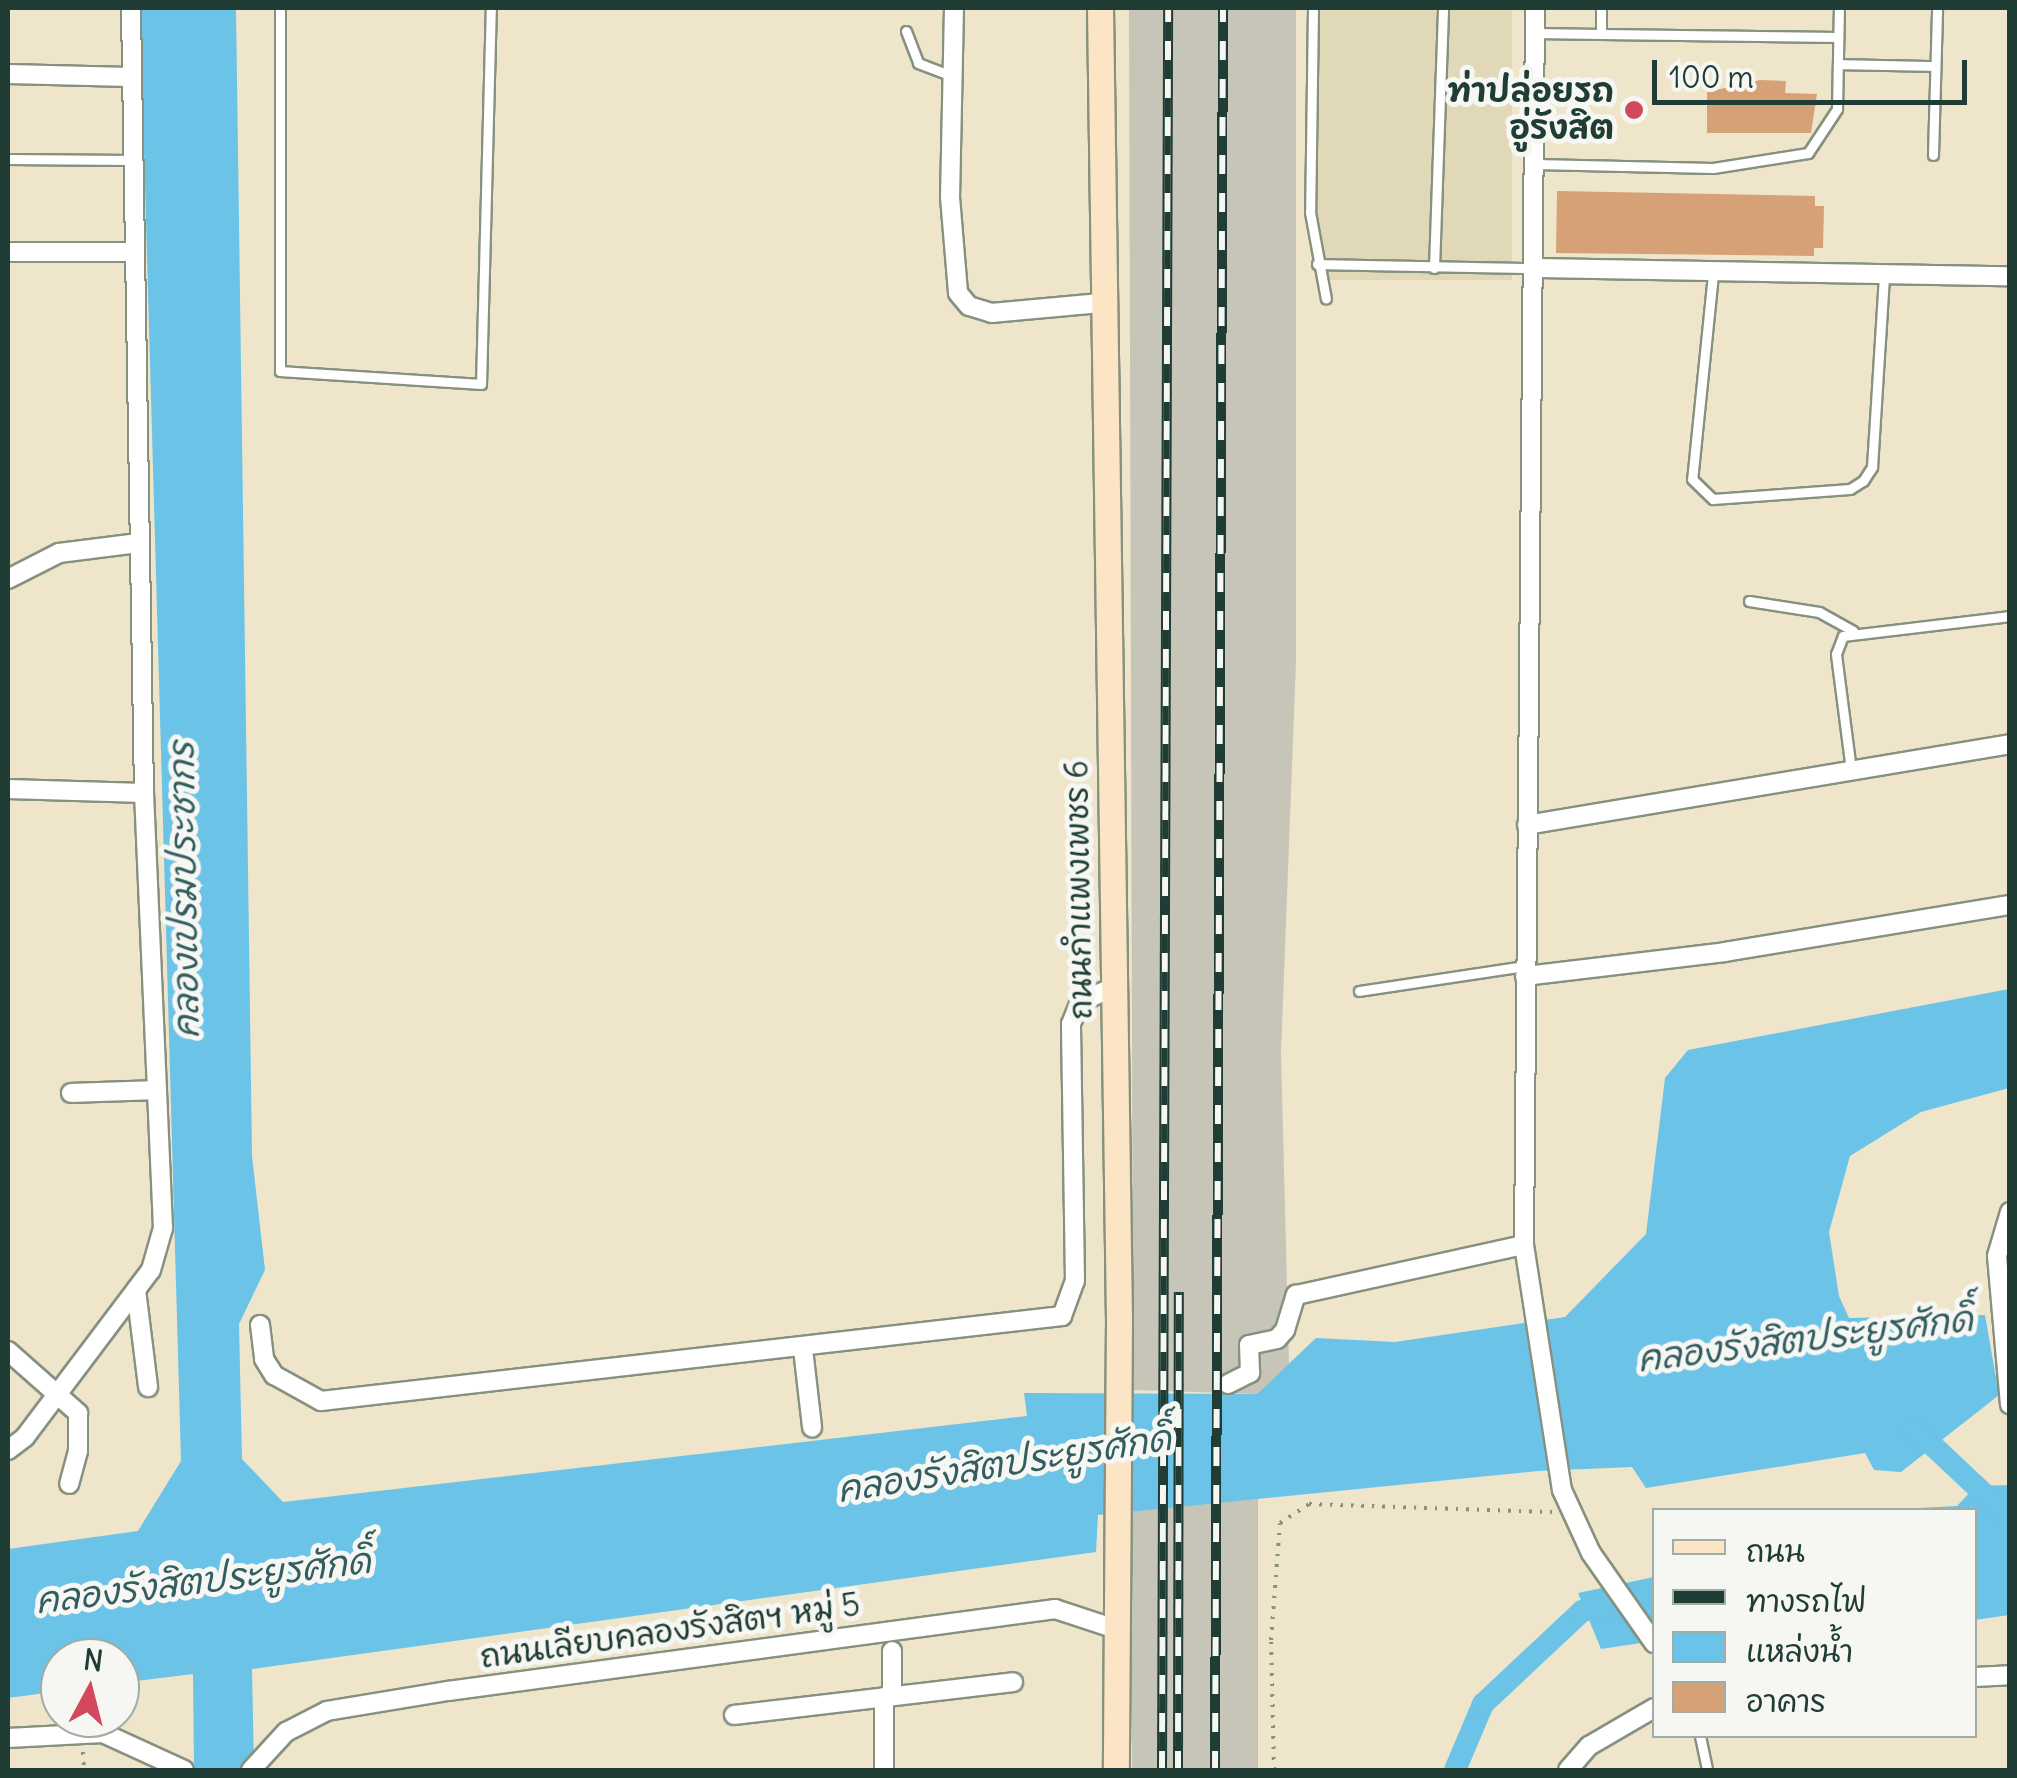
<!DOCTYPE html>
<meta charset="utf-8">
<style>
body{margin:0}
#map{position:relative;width:2017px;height:1778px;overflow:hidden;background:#eee5ca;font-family:Delius,"Playpen Sans Thai",sans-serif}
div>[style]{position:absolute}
.built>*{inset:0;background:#e0d8b7;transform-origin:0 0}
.industrial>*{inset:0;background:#c6c5b8;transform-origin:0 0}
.water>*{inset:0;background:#6bc3e8}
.canal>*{height:22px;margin:-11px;padding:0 11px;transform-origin:11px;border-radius:11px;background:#6bc3e8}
.building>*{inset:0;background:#d6a177}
.path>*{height:4px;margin-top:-2px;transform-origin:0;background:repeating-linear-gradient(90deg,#86917f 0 2.5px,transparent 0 10.5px)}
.roads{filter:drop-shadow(2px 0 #86917f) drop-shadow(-2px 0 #86917f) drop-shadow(0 2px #86917f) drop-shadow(0 -2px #86917f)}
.lane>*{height:9px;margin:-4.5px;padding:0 4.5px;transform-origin:4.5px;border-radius:4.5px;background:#fff}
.street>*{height:18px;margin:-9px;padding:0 9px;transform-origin:9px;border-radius:9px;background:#fff}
.secondary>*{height:25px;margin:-12.5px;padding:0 12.5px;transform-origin:12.5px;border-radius:12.5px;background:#fce5c4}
.rail>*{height:10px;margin-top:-5px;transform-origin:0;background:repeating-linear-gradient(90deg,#f6f6f2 0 19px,#1f3d34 0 38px);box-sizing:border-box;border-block:2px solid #1f3d34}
.dots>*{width:28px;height:28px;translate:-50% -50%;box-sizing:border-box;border:5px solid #f6f6f2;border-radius:50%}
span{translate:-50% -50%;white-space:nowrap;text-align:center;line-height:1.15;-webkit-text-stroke:10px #f6f6f2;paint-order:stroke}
.poi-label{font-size:32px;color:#1f3d34;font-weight:700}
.right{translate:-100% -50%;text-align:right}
.street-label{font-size:32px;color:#1f3d34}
.water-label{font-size:35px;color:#325e61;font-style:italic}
.frame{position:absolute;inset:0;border:10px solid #1f3d34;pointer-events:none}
.legend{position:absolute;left:1652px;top:1508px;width:325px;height:230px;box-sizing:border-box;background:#f6f6f2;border:2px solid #a0aca6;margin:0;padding:12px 18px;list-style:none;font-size:30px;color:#1f3d34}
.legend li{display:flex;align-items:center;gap:20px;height:50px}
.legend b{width:50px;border:2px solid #a0aca6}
.north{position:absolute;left:40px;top:1638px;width:100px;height:100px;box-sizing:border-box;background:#f6f6f2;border:2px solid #a0aca6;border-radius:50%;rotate:7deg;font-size:28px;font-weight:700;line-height:40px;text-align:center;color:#1f3d34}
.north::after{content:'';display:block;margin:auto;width:35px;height:45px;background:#d1495b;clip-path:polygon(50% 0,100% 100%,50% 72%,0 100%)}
.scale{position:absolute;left:1652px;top:60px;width:315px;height:45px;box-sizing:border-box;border:5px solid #1f3d34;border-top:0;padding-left:12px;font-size:30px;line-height:35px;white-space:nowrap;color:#1f3d34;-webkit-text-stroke:8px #f6f6f2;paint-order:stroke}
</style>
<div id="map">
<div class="built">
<div style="left:1315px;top:8px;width:197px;height:272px"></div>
</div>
<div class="industrial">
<div style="clip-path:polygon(1129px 8px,1296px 8px,1296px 661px,1281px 1053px,1289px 1364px,1257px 1394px,1133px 1390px)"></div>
<div style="left:1258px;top:1499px;width:271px;height:126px;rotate:90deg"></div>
</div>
<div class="water">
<div style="clip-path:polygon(140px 8px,236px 8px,252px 1156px,265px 1270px,239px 1324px,242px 1459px,283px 1502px,1027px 1416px,1024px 1393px,1257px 1394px,1316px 1338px,1395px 1342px,1565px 1317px,1646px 1234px,1665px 1078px,1688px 1050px,2009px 989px,2009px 1088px,1921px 1112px,1850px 1156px,1829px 1232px,1839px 1296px,1849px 1318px,1985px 1315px,1999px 1395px,1901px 1472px,1874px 1470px,1865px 1453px,1646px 1488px,1632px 1467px,1538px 1471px,1098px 1515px,1096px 1552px,252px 1669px,254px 1770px,194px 1770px,193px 1674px,120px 1683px,120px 1658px,60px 1658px,60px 1691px,8px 1698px,8px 1549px,138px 1531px,181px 1461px)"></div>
<div style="clip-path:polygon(2009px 1485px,2009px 1615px,1975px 1620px,1974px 1510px,1879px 1510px,1957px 1506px,1976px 1486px)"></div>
<div style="clip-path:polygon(1654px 1577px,1654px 1641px,1601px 1649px,1578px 1593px)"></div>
</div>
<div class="canal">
<div style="left:1914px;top:1428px;width:132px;rotate:43.2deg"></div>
<div style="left:1455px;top:1770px;width:72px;rotate:-67deg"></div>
<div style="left:1483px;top:1704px;width:136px;rotate:-43.2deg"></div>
<div style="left:1582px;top:1611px;width:74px;rotate:-12.5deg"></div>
</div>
<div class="building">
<div style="clip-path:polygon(1760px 80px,1786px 81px,1785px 93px,1817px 94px,1811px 133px,1707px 133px,1707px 92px)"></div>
<div style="clip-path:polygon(1557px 191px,1815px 196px,1815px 206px,1824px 206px,1823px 248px,1814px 248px,1814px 256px,1556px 253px)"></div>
</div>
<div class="path">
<div style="left:83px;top:1752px;width:18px;rotate:87deg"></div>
<div style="left:1274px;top:1770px;width:130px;rotate:-91.3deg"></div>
<div style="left:1271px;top:1640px;width:117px;rotate:-85.6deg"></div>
<div style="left:1280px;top:1523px;width:35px;rotate:-33deg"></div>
<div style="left:1309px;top:1504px;width:243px;rotate:1.9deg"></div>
</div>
<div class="roads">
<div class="lane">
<div style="left:280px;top:8px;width:363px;rotate:90deg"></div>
<div style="left:280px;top:371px;width:201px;rotate:3.7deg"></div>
<div style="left:481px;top:384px;width:376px;rotate:-88.5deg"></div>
<div style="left:1313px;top:8px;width:204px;rotate:90.8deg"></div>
<div style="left:1310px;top:212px;width:88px;rotate:79.6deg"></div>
<div style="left:1601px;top:8px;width:26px;rotate:90deg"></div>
<div style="left:1601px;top:34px;width:237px;rotate:0.7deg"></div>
<div style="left:906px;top:31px;width:34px;rotate:69deg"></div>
<div style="left:918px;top:63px;width:36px;rotate:21deg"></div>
<div style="left:1535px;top:33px;width:66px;rotate:0.9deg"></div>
<div style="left:1838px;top:64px;width:97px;rotate:1.2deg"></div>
<div style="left:1933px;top:155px;width:147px;rotate:-88.4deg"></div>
<div style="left:8px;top:159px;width:122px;rotate:0.5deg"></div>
<div style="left:1535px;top:164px;width:178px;rotate:1.3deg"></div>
<div style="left:1713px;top:168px;width:96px;rotate:-9deg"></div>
<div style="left:1808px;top:153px;width:53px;rotate:-56.6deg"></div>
<div style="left:1837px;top:109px;width:101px;rotate:-88.9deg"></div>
<div style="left:1317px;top:264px;width:216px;rotate:1.1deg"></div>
<div style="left:1434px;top:268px;width:260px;rotate:-88deg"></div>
<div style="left:1713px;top:274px;width:206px;rotate:95.8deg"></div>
<div style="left:1692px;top:479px;width:29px;rotate:44deg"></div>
<div style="left:1713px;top:499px;width:137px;rotate:-4.2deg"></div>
<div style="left:1850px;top:489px;width:15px;rotate:-32deg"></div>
<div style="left:1863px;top:481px;width:17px;rotate:-57deg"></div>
<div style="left:1872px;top:467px;width:191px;rotate:-86.4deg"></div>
<div style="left:1749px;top:601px;width:71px;rotate:8.9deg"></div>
<div style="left:1819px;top:612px;width:39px;rotate:29deg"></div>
<div style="left:1851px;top:770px;width:117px;rotate:-97.4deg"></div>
<div style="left:1836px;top:654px;width:19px;rotate:-69deg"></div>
<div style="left:1843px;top:636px;width:168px;rotate:-6.8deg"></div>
<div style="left:1359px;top:991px;width:168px;rotate:-8.6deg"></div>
<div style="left:1700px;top:1736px;width:35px;rotate:78deg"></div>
</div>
<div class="street">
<div style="left:954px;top:8px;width:189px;rotate:91.2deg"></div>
<div style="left:950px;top:197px;width:96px;rotate:85.2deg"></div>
<div style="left:958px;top:293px;width:17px;rotate:50deg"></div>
<div style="left:969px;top:306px;width:24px;rotate:17deg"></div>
<div style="left:992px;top:313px;width:108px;rotate:-5.3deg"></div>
<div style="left:1535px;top:8px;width:1237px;rotate:90.51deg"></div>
<div style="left:1524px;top:1245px;width:248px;rotate:81.2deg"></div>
<div style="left:1562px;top:1490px;width:69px;rotate:65.3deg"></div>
<div style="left:1591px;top:1553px;width:110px;rotate:55deg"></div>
<div style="left:8px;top:74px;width:122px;rotate:1.4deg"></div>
<div style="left:8px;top:252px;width:124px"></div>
<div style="left:1533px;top:268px;width:477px;rotate:1deg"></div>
<div style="left:8px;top:579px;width:57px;rotate:-27deg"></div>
<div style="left:59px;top:553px;width:80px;rotate:-7.2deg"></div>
<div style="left:8px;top:789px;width:136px;rotate:1.7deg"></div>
<div style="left:1527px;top:825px;width:490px;rotate:-9.5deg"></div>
<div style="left:1525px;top:976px;width:201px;rotate:-6.8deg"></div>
<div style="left:1725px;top:952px;width:289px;rotate:-9.4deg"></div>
<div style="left:71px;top:1093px;width:86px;rotate:-2deg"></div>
<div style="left:2010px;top:1212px;width:46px;rotate:106.5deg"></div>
<div style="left:1997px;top:1256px;width:149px;rotate:85deg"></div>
<div style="left:136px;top:1290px;width:98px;rotate:82.9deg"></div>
<div style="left:260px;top:1325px;width:34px;rotate:83deg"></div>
<div style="left:264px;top:1359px;width:19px;rotate:58deg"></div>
<div style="left:274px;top:1375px;width:54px;rotate:29deg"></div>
<div style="left:321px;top:1401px;width:746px;rotate:-6.54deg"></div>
<div style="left:1062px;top:1316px;width:37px;rotate:-70deg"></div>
<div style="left:1075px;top:1281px;width:257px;rotate:-90.9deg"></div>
<div style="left:1071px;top:1024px;width:24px;rotate:-68deg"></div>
<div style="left:1080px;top:1002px;width:36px;rotate:-24deg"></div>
<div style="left:803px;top:1349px;width:79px;rotate:83.4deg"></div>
<div style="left:8px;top:1351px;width:94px;rotate:41.5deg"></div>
<div style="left:78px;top:1413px;width:38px;rotate:90deg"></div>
<div style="left:78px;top:1451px;width:34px;rotate:105deg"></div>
<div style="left:1228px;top:1384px;width:25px;rotate:-27deg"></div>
<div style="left:1250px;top:1373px;width:28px;rotate:-92deg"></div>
<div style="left:1249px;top:1345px;width:29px;rotate:-12deg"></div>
<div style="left:1277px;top:1339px;width:12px;rotate:-48deg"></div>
<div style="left:1285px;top:1330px;width:37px;rotate:-73deg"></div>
<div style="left:1296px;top:1295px;width:233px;rotate:-12.4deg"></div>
<div style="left:8px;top:1450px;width:21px;rotate:-37deg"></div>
<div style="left:25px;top:1437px;width:209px;rotate:-53deg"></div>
<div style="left:151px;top:1270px;width:44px;rotate:-74.1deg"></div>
<div style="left:163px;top:1228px;width:435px;rotate:-92.5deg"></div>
<div style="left:144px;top:793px;width:785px;rotate:-90.95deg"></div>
<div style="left:892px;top:1651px;width:44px;rotate:90deg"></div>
<div style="left:1974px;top:1677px;width:36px;rotate:-3deg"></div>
<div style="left:884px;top:1697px;width:73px;rotate:90deg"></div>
<div style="left:734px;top:1715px;width:281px;rotate:-6.7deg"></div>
<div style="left:8px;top:1738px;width:95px;rotate:-3deg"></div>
<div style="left:103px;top:1733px;width:89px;rotate:24.6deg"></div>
<div style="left:251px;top:1770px;width:52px;rotate:-47.4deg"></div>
<div style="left:286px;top:1732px;width:46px;rotate:-27.1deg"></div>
<div style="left:327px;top:1711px;width:123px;rotate:-9.4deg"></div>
<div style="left:448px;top:1691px;width:613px;rotate:-7.69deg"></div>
<div style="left:1055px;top:1609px;width:64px;rotate:18.2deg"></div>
<div style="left:1568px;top:1770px;width:32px;rotate:-49deg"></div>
<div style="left:1589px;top:1746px;width:75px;rotate:-30.3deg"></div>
</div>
<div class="secondary">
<div style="left:1100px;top:8px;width:1312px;rotate:89.17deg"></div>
<div style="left:1119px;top:1320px;width:450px;rotate:90.4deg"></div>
</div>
</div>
<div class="rail">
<div style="left:1162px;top:1770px;width:1762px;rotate:-89.8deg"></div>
<div style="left:1178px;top:1770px;width:478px;rotate:-89.9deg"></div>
<div style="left:1215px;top:1770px;width:1762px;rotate:-89.74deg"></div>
</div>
<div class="dots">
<div style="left:1634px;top:110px;background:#d1495b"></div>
</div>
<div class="poi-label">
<span class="right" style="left:1614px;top:110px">ท่าปล่อยรถ<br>อู่รังสิต</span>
</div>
<div class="street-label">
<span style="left:1079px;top:890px;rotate:-91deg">ถนนกำแพงเพชร 6</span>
<span style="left:670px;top:1631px;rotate:-8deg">ถนนเลียบคลองรังสิตฯ หมู่ 5</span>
</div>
<div class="water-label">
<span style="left:183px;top:890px;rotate:-91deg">คลองเปรมประชากร</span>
<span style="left:1805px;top:1338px;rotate:-7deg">คลองรังสิตประยูรศักดิ์</span>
<span style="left:1004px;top:1463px;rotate:-9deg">คลองรังสิตประยูรศักดิ์</span>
<span style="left:203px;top:1580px;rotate:-7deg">คลองรังสิตประยูรศักดิ์</span>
</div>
<div class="frame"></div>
<ul class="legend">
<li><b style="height:12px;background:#fce5c4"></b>ถนน</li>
<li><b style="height:12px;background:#1f3d34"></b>ทางรถไฟ</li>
<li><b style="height:28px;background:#6bc3e8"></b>แหล่งน้ำ</li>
<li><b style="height:28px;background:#d6a177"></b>อาคาร</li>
</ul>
<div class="north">N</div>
<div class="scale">100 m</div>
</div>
